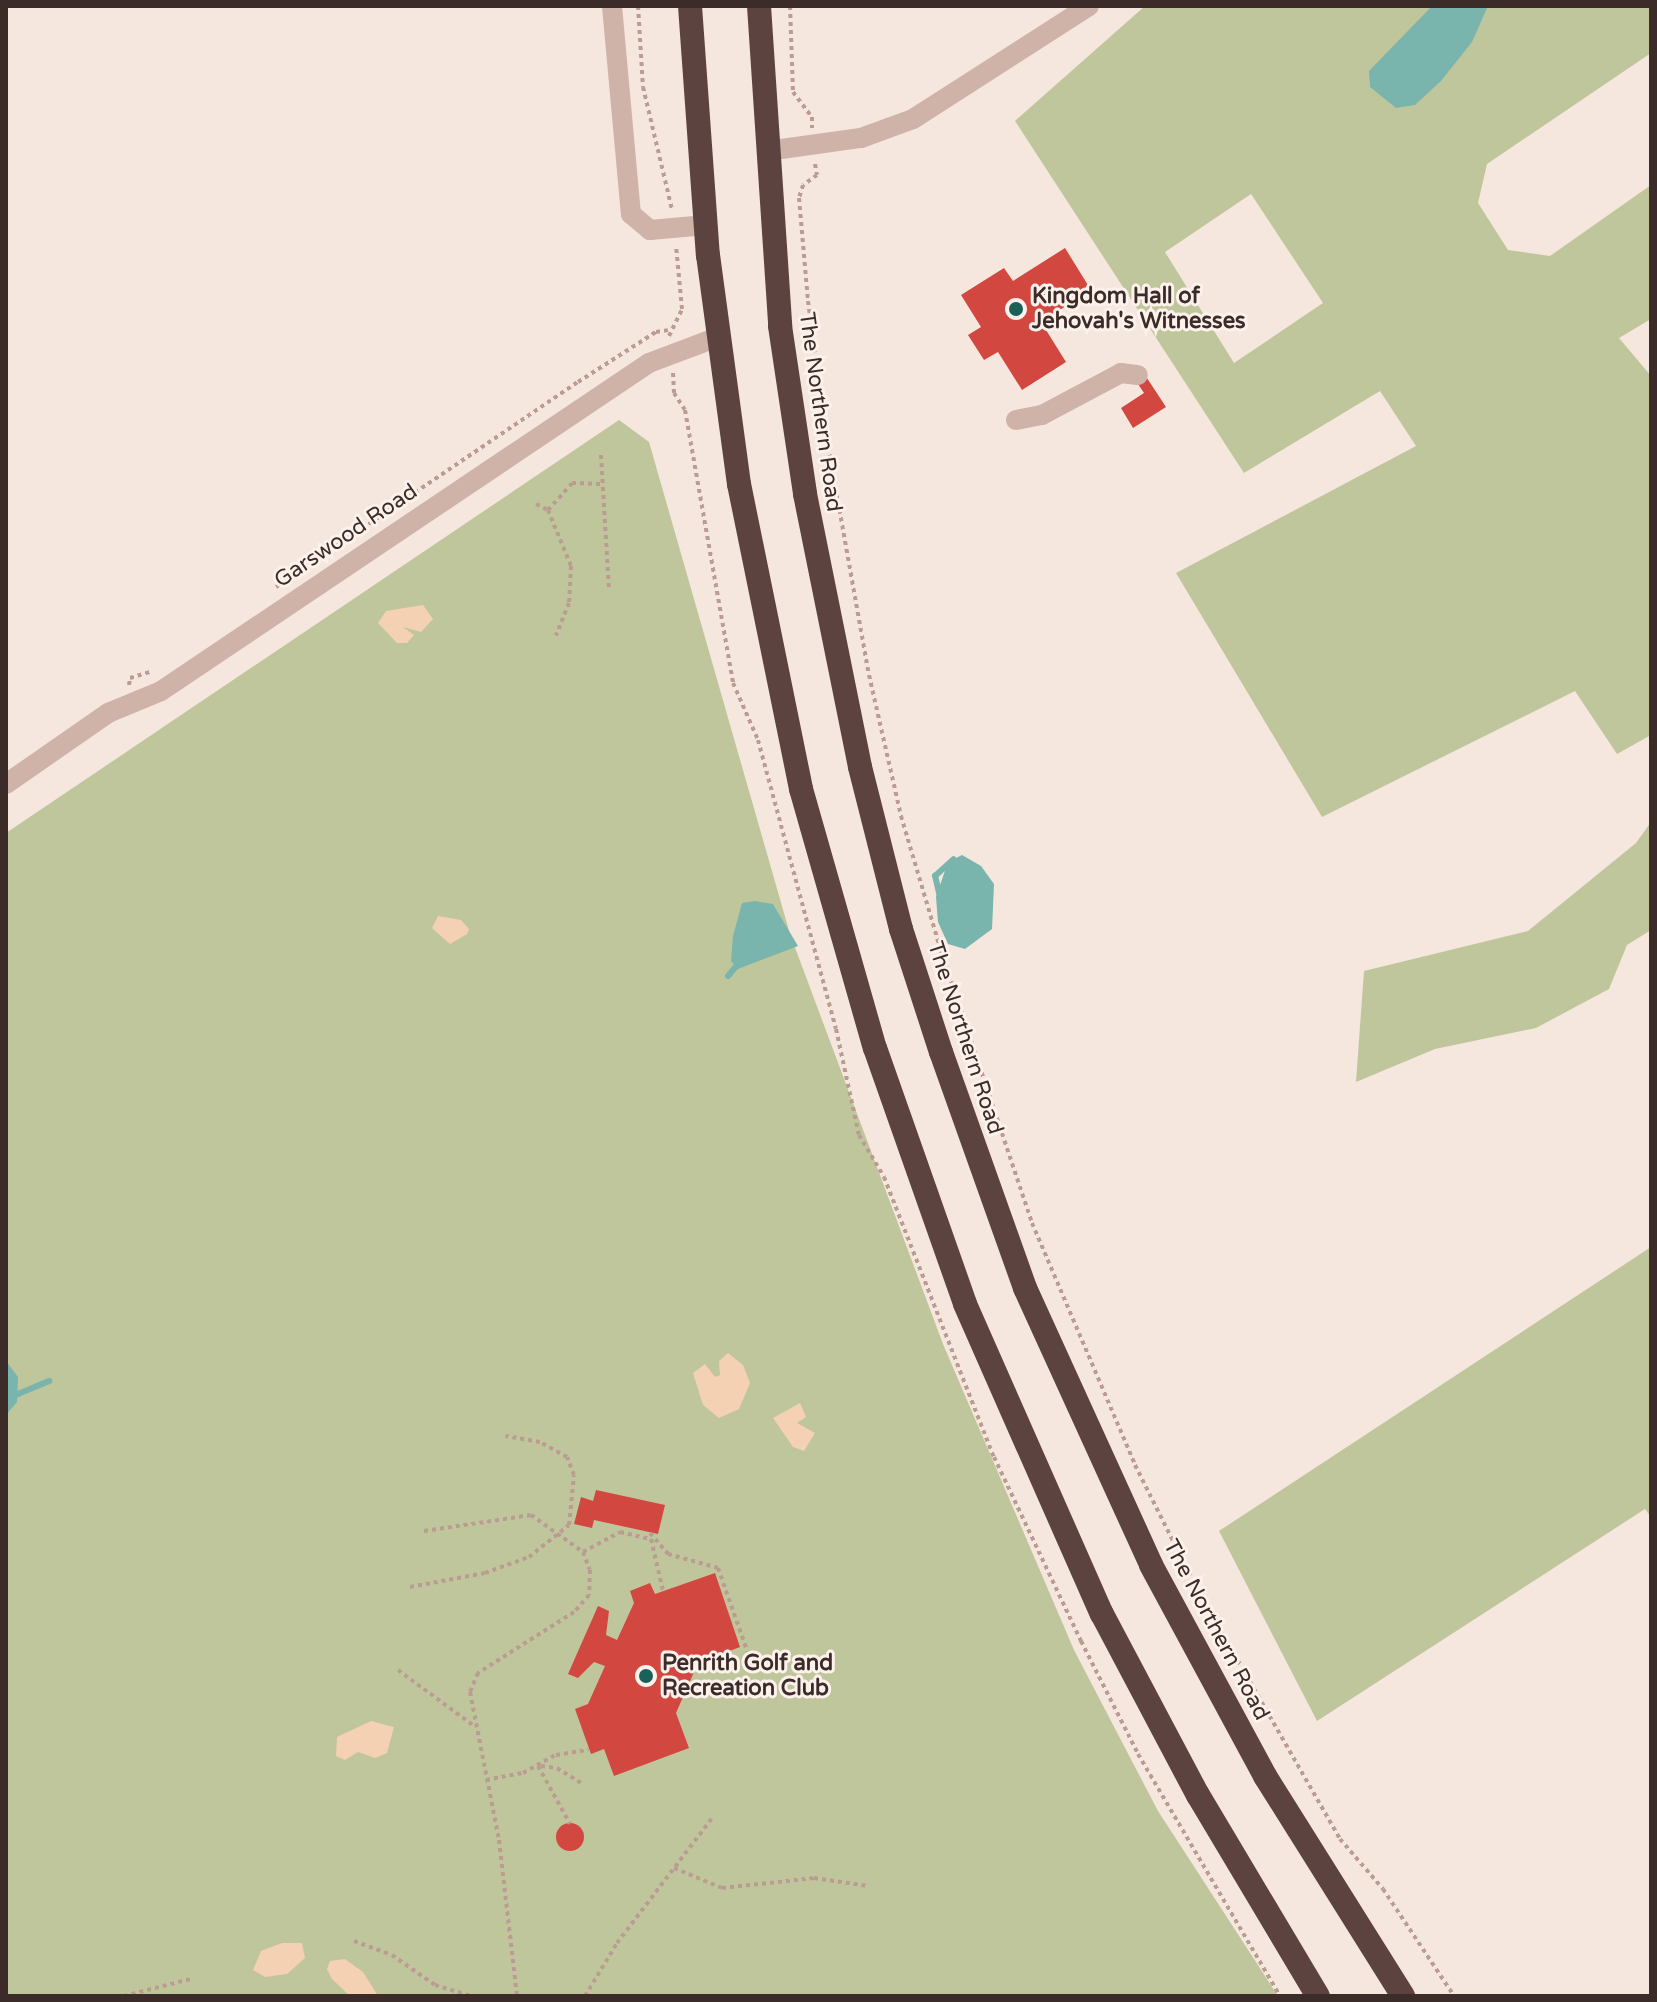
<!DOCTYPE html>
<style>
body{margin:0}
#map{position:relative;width:1657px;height:2002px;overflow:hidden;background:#f5e6de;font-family:"Varela Round",sans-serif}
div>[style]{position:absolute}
.green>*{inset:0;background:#c0c69c}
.sand>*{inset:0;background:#f3d1b2}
.water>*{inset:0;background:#79b5ad}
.stream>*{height:6px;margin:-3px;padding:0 3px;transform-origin:3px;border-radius:3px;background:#79b5ad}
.building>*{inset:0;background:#d2473f}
.round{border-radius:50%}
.path>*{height:4px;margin-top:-2px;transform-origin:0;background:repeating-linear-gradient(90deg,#bb9c92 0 4px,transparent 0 8px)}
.minor>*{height:20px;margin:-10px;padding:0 10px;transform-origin:10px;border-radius:10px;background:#cfb2a8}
.highway>*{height:24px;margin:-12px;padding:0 12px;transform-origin:12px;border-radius:12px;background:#5d433f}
.dots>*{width:22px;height:22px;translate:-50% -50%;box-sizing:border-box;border:4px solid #fcf1eb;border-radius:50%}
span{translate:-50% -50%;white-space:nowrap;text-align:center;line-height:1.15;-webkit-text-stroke:6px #fcf1eb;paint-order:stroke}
.poi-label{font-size:22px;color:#3b2b29;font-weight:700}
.left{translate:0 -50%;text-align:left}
.street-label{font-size:22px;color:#3b2b29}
.frame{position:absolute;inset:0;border:8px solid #3b2b29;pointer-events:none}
</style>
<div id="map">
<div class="green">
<div style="clip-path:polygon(evenodd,1145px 6px,1651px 6px,1651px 53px,1487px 164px,1478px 203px,1508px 250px,1550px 256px,1651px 185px,1651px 319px,1619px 338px,1651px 376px,1651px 735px,1617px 754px,1575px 691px,1322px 817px,1176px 573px,1416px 446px,1380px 391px,1244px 473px,1015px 121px,1145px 6px,1251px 194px,1323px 303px,1234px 363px,1165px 252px,1251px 194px)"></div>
<div style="clip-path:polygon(619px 420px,649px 442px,790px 934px,943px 1344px,1074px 1650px,1158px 1811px,1278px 1996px,6px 1996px,6px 833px)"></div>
<div style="clip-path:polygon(1651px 822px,1651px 930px,1627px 945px,1609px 989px,1536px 1028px,1435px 1049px,1356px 1082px,1364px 971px,1528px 931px,1636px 843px)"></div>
<div style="clip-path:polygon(1651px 1247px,1651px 1517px,1645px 1509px,1317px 1721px,1219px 1531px)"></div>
</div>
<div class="sand">
<div style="clip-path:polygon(423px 605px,433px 619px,421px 632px,403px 627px,414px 635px,407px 643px,397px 643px,378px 623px,386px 611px)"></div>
<div style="clip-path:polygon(438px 916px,461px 920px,469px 929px,467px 934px,450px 944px,432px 928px)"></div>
<div style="clip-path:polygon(728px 1353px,743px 1365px,750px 1383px,739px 1409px,719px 1418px,703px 1405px,693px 1373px,705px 1364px,715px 1377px,720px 1375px,719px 1361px)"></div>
<div style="clip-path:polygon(800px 1403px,806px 1417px,797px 1423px,815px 1433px,804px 1451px,793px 1447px,773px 1418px)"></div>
<div style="clip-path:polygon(371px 1721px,394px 1727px,387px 1753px,375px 1758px,358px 1752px,345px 1760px,336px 1756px,337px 1737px)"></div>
<div style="clip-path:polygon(282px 1943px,302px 1943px,305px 1958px,287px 1974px,265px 1977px,253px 1970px,261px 1951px)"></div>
<div style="clip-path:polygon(345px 1959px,363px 1972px,378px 1996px,350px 1996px,332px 1979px,327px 1969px,330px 1961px)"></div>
</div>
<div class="water">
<div style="clip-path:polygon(1432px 6px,1488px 6px,1472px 42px,1441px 81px,1415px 105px,1396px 108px,1370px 87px,1369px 71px)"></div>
<div style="clip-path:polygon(962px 855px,981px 866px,994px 884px,992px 929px,965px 949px,948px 944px,938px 922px,936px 897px,948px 862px)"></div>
<div style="clip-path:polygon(755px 901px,773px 904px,798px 946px,738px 969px,731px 961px,733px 936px,742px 903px)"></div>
<div style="clip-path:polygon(6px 1361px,18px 1377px,17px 1402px,6px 1415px)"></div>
</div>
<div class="stream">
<div style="left:940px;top:897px;width:22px;rotate:-103deg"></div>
<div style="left:935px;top:876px;width:25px;rotate:-42deg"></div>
<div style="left:728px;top:976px;width:17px;rotate:-50deg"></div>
<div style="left:6px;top:1399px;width:47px;rotate:-22.7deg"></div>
</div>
<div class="building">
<div style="clip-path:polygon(1065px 248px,1091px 290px,1041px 322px,1066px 362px,1022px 390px,998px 352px,984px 360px,968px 335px,981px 327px,961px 295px,1004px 268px,1013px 281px)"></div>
<div style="clip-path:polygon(1143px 372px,1166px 407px,1133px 428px,1121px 408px,1144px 393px,1134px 378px)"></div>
<div style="clip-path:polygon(596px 1490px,665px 1505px,658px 1534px,594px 1520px,592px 1528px,574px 1524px,581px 1497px,593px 1501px)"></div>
<div style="clip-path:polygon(715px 1573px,740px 1647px,698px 1663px,676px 1713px,689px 1748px,614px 1776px,604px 1749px,591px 1754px,575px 1709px,588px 1704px,605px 1666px,594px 1662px,578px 1678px,568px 1674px,598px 1606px,609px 1611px,606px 1635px,617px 1640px,634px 1603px,630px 1591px,650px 1583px,655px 1594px)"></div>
<div class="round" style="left:556px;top:1823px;width:28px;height:28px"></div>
</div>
<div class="path">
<div style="left:638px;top:6px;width:81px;rotate:86.5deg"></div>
<div style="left:643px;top:87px;width:126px;rotate:76.7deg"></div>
<div style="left:790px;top:6px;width:86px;rotate:88deg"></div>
<div style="left:793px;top:92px;width:31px;rotate:53deg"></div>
<div style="left:812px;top:117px;width:11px;rotate:90deg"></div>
<div style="left:815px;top:164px;width:11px;rotate:80deg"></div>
<div style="left:817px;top:175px;width:17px;rotate:144deg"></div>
<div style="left:803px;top:185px;width:14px;rotate:107deg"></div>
<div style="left:799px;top:198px;width:103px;rotate:85deg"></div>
<div style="left:808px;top:301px;width:123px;rotate:82.5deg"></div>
<div style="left:824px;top:423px;width:256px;rotate:79.9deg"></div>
<div style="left:869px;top:675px;width:145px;rotate:77.2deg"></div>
<div style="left:901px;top:816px;width:141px;rotate:73.5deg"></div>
<div style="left:941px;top:951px;width:287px;rotate:71.5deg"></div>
<div style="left:1032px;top:1223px;width:263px;rotate:66.9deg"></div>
<div style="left:1135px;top:1465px;width:141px;rotate:63.4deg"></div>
<div style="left:1198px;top:1591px;width:286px;rotate:60.2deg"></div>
<div style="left:1340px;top:1839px;width:66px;rotate:49.3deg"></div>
<div style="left:1383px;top:1889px;width:128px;rotate:56.4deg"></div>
<div style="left:669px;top:336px;width:30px;rotate:-64deg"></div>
<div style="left:682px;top:309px;width:63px;rotate:-95.4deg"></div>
<div style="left:673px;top:373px;width:20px;rotate:87deg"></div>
<div style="left:674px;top:393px;width:20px;rotate:57deg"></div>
<div style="left:685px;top:410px;width:277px;rotate:80deg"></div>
<div style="left:733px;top:683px;width:62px;rotate:66.3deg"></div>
<div style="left:758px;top:740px;width:299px;rotate:74.9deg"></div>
<div style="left:836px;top:1029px;width:108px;rotate:77.8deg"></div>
<div style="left:859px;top:1135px;width:49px;rotate:59.2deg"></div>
<div style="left:884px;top:1177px;width:301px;rotate:68.6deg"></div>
<div style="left:994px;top:1457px;width:204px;rotate:64.7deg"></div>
<div style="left:1081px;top:1641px;width:127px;rotate:63.2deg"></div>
<div style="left:1138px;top:1754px;width:281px;rotate:59.6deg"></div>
<div style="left:601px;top:455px;width:136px;rotate:86.6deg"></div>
<div style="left:536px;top:504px;width:13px;rotate:27deg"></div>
<div style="left:548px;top:510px;width:61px;rotate:67.7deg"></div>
<div style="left:571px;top:566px;width:37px;rotate:93deg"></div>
<div style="left:569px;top:603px;width:35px;rotate:112deg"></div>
<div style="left:548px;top:510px;width:36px;rotate:-48deg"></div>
<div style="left:572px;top:483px;width:30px;rotate:2deg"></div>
<div style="left:276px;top:587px;width:365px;rotate:-34.2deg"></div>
<div style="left:578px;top:382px;width:93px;rotate:-32.7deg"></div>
<div style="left:656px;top:332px;width:12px;rotate:-9deg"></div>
<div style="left:129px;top:685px;width:7px;rotate:-82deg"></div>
<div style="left:130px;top:678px;width:21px;rotate:-17deg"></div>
<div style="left:424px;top:1531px;width:108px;rotate:-8.5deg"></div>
<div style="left:531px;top:1515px;width:64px;rotate:35.4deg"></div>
<div style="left:583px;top:1552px;width:19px;rotate:69deg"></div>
<div style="left:590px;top:1570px;width:25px;rotate:92deg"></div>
<div style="left:589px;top:1595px;width:23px;rotate:131deg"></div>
<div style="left:574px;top:1612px;width:114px;rotate:147.6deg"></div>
<div style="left:478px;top:1673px;width:21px;rotate:113deg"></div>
<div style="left:470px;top:1692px;width:151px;rotate:78.9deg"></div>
<div style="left:499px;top:1840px;width:157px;rotate:83.4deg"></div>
<div style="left:650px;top:1533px;width:28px;rotate:49deg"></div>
<div style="left:668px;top:1554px;width:52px;rotate:15.6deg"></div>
<div style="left:718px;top:1568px;width:93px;rotate:70.6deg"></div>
<div style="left:583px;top:1552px;width:42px;rotate:-28.4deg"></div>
<div style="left:620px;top:1532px;width:32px;rotate:13deg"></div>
<div style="left:651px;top:1539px;width:53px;rotate:77deg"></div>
<div style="left:410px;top:1587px;width:76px;rotate:-10.6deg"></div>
<div style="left:485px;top:1573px;width:47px;rotate:-20deg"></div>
<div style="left:529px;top:1557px;width:51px;rotate:-38.7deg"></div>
<div style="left:569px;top:1525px;width:50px;rotate:-84.3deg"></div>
<div style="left:574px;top:1475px;width:19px;rotate:-111deg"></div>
<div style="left:567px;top:1457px;width:31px;rotate:-151deg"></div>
<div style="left:540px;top:1442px;width:35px;rotate:-170deg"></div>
<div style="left:398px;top:1670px;width:93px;rotate:36.3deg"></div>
<div style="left:538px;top:1766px;width:66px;rotate:61.1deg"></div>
<div style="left:541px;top:1766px;width:16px;rotate:7deg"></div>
<div style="left:557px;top:1768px;width:31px;rotate:32deg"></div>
<div style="left:486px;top:1780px;width:38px;rotate:-11deg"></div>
<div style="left:523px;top:1773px;width:38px;rotate:-29deg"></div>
<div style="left:556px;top:1755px;width:33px;rotate:-9deg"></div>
<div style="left:674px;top:1868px;width:52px;rotate:22.6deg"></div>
<div style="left:722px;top:1888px;width:93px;rotate:-6.2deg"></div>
<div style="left:814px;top:1878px;width:55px;rotate:8.4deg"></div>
<div style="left:354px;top:1941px;width:40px;rotate:20.2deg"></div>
<div style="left:392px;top:1955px;width:52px;rotate:34.9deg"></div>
<div style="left:435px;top:1985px;width:39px;rotate:17deg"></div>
<div style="left:124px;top:1996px;width:72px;rotate:-14.4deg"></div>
<div style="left:585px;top:1996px;width:62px;rotate:-58.9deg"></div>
<div style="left:617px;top:1943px;width:158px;rotate:-52.7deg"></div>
</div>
<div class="minor">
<div style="left:612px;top:6px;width:209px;rotate:84.8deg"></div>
<div style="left:631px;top:214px;width:25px;rotate:40deg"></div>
<div style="left:650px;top:230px;width:56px;rotate:-5.1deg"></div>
<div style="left:767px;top:151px;width:95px;rotate:-7.9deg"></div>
<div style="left:861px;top:138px;width:55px;rotate:-20.1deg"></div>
<div style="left:913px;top:119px;width:209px;rotate:-32.7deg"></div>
<div style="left:1016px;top:420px;width:26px;rotate:-11deg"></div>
<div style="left:1042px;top:415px;width:89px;rotate:-28deg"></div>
<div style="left:1121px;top:373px;width:17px;rotate:7deg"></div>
<div style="left:6px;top:784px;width:124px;rotate:-34.8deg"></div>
<div style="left:108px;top:713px;width:57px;rotate:-22.5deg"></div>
<div style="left:161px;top:691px;width:588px;rotate:-33.91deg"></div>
<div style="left:649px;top:363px;width:74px;rotate:-20.6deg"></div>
</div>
<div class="highway">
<div style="left:690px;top:6px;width:250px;rotate:85.9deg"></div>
<div style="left:708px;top:255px;width:231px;rotate:82.3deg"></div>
<div style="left:739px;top:484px;width:311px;rotate:78.5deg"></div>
<div style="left:801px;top:789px;width:269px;rotate:74.1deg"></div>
<div style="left:875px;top:1048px;width:271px;rotate:70.6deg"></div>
<div style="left:965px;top:1304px;width:339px;rotate:66.2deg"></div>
<div style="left:1102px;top:1614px;width:205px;rotate:62.1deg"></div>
<div style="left:1198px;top:1795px;width:234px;rotate:59.2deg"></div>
<div style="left:759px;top:6px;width:321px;rotate:86.2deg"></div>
<div style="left:780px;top:326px;width:170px;rotate:81.5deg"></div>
<div style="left:805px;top:494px;width:278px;rotate:78.6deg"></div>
<div style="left:860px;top:767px;width:167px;rotate:75.8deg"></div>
<div style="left:901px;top:929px;width:129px;rotate:72deg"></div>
<div style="left:941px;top:1052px;width:251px;rotate:70.4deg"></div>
<div style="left:1025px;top:1288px;width:304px;rotate:65.5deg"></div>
<div style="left:1151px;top:1565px;width:240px;rotate:61.6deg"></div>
<div style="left:1265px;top:1776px;width:260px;rotate:57.9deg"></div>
</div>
<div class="dots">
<div style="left:1016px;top:309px;background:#196159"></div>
<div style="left:646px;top:1676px;background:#196159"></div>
</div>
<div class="poi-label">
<span class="left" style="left:1032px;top:309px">Kingdom Hall of<br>Jehovah's Witnesses</span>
<span class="left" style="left:662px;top:1676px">Penrith Golf and<br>Recreation Club</span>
</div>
<div class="street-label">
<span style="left:820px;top:412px;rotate:82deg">The Northern Road</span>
<span style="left:346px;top:536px;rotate:-34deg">Garswood Road</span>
<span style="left:965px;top:1038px;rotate:72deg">The Northern Road</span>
<span style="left:1216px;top:1630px;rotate:62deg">The Northern Road</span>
</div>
<div class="frame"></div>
</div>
